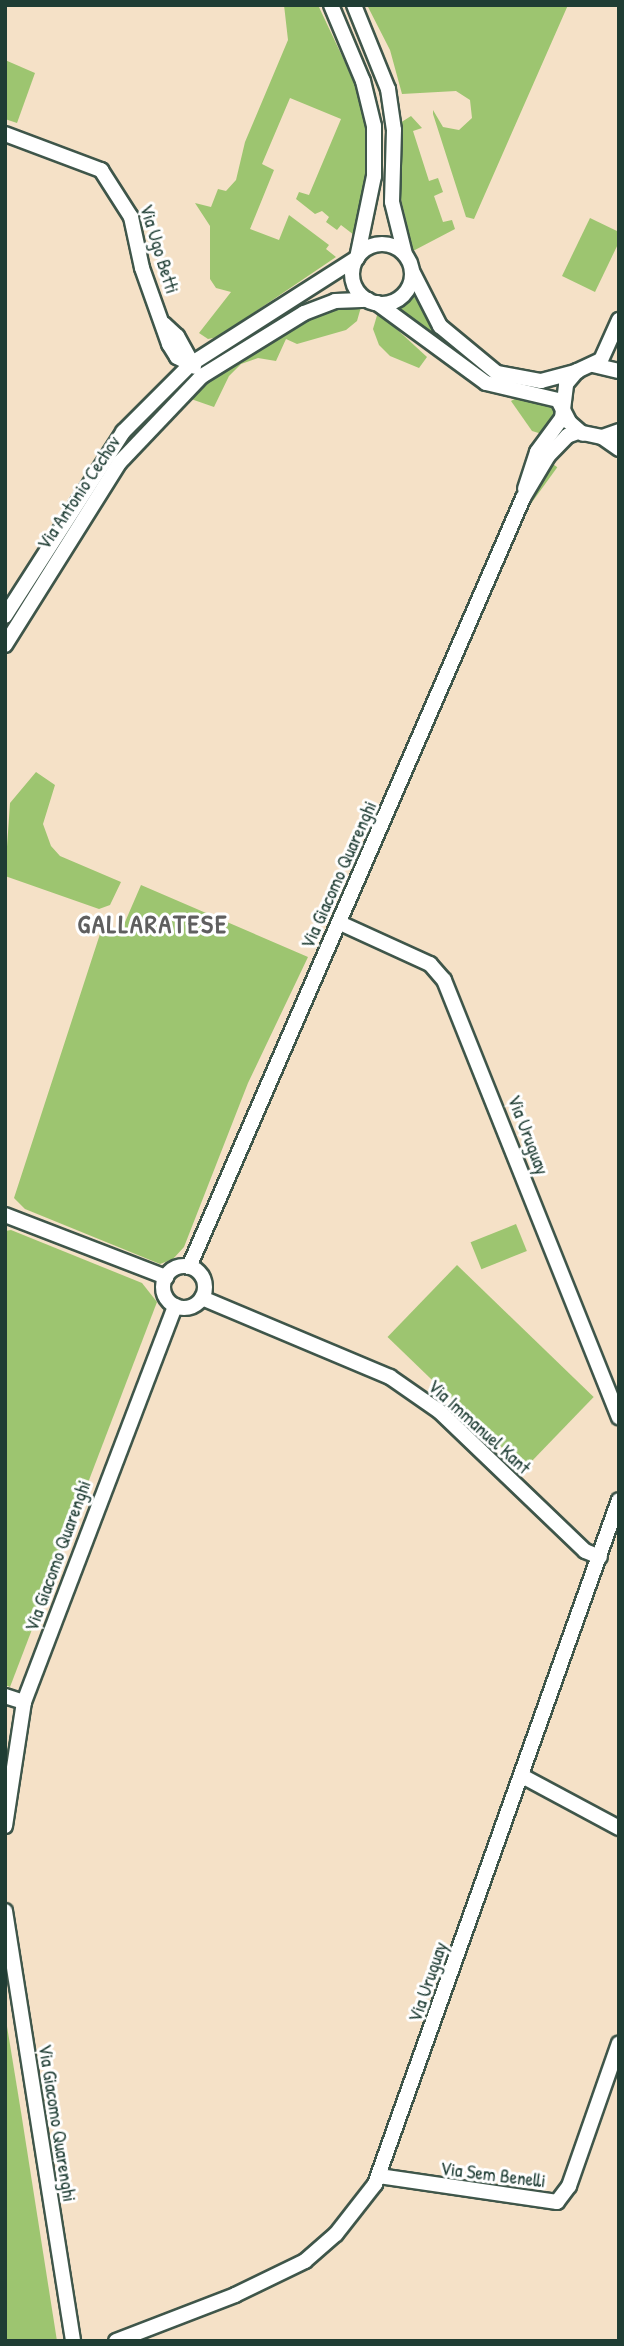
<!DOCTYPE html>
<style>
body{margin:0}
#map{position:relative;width:624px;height:2346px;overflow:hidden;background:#f5e1c7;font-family:"Patrick Hand",sans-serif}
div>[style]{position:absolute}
.green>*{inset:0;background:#9dc570;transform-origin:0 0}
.roads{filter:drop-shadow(2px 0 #3f564a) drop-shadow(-2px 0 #3f564a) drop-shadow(0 2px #3f564a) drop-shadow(0 -2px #3f564a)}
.minor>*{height:14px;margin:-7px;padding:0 7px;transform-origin:7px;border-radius:7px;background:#fff}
.minor>.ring{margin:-7px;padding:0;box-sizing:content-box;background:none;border:14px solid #fff;border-radius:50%}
span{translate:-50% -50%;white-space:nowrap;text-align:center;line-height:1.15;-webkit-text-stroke:6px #fff;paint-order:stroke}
.street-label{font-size:19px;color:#1f3d34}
.district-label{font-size:26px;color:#5f5f5f;font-weight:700;letter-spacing:2px}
.frame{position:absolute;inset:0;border:7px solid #1f3d34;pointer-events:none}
</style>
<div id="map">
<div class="green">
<div style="clip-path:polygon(284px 5px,318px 5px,359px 92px,368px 138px,367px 175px,358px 226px,354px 235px,341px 225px,337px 230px,326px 222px,329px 217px,322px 211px,315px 214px,296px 199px,299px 192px,309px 195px,341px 119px,290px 98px,262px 164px,274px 170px,250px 229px,279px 240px,289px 215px,329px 245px,326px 249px,336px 257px,218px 337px,208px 339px,199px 333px,231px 292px,216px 288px,210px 279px,210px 226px,195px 203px,211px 207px,218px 189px,226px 191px,236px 180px,245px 142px,288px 40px)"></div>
<div style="clip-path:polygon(367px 5px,568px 5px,474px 219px,466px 217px,433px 114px,433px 110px,443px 127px,459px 130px,472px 118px,470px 100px,456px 91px,402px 94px,390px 50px)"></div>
<div style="clip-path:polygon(5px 60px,35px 73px,17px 123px,5px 119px)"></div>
<div style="clip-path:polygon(411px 116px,422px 128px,413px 131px,429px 181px,438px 178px,443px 192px,434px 196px,443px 222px,452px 220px,455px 229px,413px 251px,401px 199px,400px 123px)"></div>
<div style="clip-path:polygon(590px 218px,619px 232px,619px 242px,595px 292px,562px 276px)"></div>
<div style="clip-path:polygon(414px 296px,438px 336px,460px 355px,487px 373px,545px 385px,545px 390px,486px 376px,399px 309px)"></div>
<div style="clip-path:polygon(361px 307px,357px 321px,346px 330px,297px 344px,286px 339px,276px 361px,258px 358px,241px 364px,229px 376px,214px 407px,191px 399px,209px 379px,302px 322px,331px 310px)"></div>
<div style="clip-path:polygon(378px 312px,427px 357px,419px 368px,390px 356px,379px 345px,373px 329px)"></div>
<div style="clip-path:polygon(518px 397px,554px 406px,555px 414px,542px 434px,532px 431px,511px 401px)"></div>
<div style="left:550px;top:462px;width:9px;height:45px;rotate:36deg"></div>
<div style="clip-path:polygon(36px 772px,55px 785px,43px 824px,51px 846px,60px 856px,121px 882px,110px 905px,99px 909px,5px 876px,10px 803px)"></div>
<div style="clip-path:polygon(141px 885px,308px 957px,248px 1083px,184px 1247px,173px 1259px,160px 1264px,25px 1209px,14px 1198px,100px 934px,122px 929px)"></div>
<div style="left:516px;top:1224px;width:29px;height:49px;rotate:68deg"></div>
<div style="clip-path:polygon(11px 1230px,142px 1283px,157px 1302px,10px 1687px,5px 1685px,5px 1231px)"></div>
<div style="left:457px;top:1265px;width:190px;height:100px;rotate:44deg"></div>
<div style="clip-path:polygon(5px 2014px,21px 2112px,57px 2341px,5px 2341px)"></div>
</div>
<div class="roads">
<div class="minor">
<div style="left:331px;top:5px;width:82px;rotate:67.2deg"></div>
<div style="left:363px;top:81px;width:46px;rotate:76.3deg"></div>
<div style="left:374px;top:126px;width:50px;rotate:90deg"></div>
<div style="left:374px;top:176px;width:84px;rotate:101.7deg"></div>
<div style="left:354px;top:5px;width:91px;rotate:68deg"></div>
<div style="left:388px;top:89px;width:41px;rotate:81.7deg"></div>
<div style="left:394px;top:130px;width:72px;rotate:91.6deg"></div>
<div style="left:392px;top:202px;width:54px;rotate:76deg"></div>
<div style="left:5px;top:134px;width:103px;rotate:20.6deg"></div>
<div style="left:101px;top:170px;width:56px;rotate:57.4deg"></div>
<div style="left:131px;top:217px;width:52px;rotate:77.8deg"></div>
<div style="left:142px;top:268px;width:81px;rotate:70.4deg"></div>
<div style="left:169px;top:344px;width:15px;rotate:58deg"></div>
<div style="left:177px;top:357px;width:16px;rotate:27deg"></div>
<div class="ring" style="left:352px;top:244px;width:46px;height:46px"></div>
<div style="left:412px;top:271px;width:62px;rotate:63deg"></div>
<div style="left:440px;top:326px;width:74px;rotate:39.5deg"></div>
<div style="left:497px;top:373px;width:45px;rotate:10.3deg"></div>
<div style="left:541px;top:381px;width:38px;rotate:-15deg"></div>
<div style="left:377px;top:303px;width:135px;rotate:36.3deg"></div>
<div style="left:486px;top:383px;width:74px;rotate:13.3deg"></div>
<div style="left:558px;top:400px;width:25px;rotate:63deg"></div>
<div style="left:569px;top:422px;width:18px;rotate:41deg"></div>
<div style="left:164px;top:324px;width:18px;rotate:43deg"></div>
<div style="left:177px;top:336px;width:35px;rotate:61deg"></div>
<div style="left:593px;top:365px;width:27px;rotate:13deg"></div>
<div style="left:602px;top:437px;width:21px;rotate:35deg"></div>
<div style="left:525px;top:489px;width:39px;rotate:-72deg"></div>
<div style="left:537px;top:452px;width:42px;rotate:-53.7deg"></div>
<div style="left:562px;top:418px;width:34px;rotate:-83deg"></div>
<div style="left:566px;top:384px;width:17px;rotate:-50deg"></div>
<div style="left:577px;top:371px;width:26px;rotate:-25deg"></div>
<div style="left:601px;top:360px;width:44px;rotate:-65.8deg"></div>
<div style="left:5px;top:616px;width:219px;rotate:-57.3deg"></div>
<div style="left:123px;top:432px;width:96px;rotate:-45deg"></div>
<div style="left:191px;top:364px;width:197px;rotate:-32.6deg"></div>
<div style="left:5px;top:645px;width:216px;rotate:-57.9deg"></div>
<div style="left:120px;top:462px;width:119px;rotate:-46.4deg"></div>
<div style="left:202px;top:376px;width:120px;rotate:-31.7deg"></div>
<div style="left:304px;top:313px;width:33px;rotate:-21deg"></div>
<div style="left:335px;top:301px;width:33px;rotate:-2deg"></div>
<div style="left:340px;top:923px;width:99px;rotate:24.5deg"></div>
<div style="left:430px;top:964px;width:21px;rotate:49deg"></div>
<div style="left:444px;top:980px;width:471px;rotate:68.2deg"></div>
<div style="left:5px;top:1215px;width:173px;rotate:21.1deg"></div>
<div class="ring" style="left:163px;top:1266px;width:28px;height:28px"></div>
<div style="left:189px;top:1267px;width:838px;rotate:-66.52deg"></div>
<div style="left:523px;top:498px;width:49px;rotate:-59.2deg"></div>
<div style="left:548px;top:456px;width:28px;rotate:-46deg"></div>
<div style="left:567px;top:436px;width:12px;rotate:-20deg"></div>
<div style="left:578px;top:432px;width:25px;rotate:12deg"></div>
<div style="left:602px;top:437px;width:18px;rotate:-19deg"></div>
<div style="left:202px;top:1298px;width:204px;rotate:22.8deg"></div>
<div style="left:390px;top:1377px;width:60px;rotate:34.8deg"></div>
<div style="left:439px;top:1411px;width:202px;rotate:43.8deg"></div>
<div style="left:585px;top:1551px;width:16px;rotate:22deg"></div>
<div style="left:5px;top:1696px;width:20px;rotate:18deg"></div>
<div style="left:522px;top:1776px;width:110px;rotate:28.2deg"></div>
<div style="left:5px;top:1826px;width:125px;rotate:-81.3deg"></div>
<div style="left:24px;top:1702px;width:424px;rotate:-69.1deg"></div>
<div style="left:5px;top:1911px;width:435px;rotate:81deg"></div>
<div style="left:379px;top:2176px;width:180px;rotate:8.3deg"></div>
<div style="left:557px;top:2202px;width:20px;rotate:-53deg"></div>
<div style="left:569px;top:2186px;width:151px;rotate:-70.7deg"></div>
<div style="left:116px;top:2341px;width:128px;rotate:-21.1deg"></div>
<div style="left:235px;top:2295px;width:78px;rotate:-25.9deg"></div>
<div style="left:305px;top:2261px;width:41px;rotate:-41.1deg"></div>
<div style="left:336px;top:2234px;width:63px;rotate:-52deg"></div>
<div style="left:375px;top:2184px;width:726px;rotate:-70.37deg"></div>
</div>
</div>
<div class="street-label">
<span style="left:159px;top:249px;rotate:73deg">Via Ugo Betti</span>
<span style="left:79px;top:493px;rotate:-56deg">Via Antonio Cechov</span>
<span style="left:339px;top:875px;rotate:-66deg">Via Giacomo Quarenghi</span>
<span style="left:528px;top:1135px;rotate:69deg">Via Uruguay</span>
<span style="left:479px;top:1427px;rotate:42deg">Via Immanuel Kant</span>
<span style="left:58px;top:1556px;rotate:-70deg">Via Giacomo Quarenghi</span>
<span style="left:428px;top:1982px;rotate:-71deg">Via Uruguay</span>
<span style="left:57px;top:2123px;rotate:81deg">Via Giacomo Quarenghi</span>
<span style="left:493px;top:2175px;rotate:7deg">Via Sem Benelli</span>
</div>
<div class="district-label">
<span style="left:153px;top:924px">GALLARATESE</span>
</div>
<div class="frame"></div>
</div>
